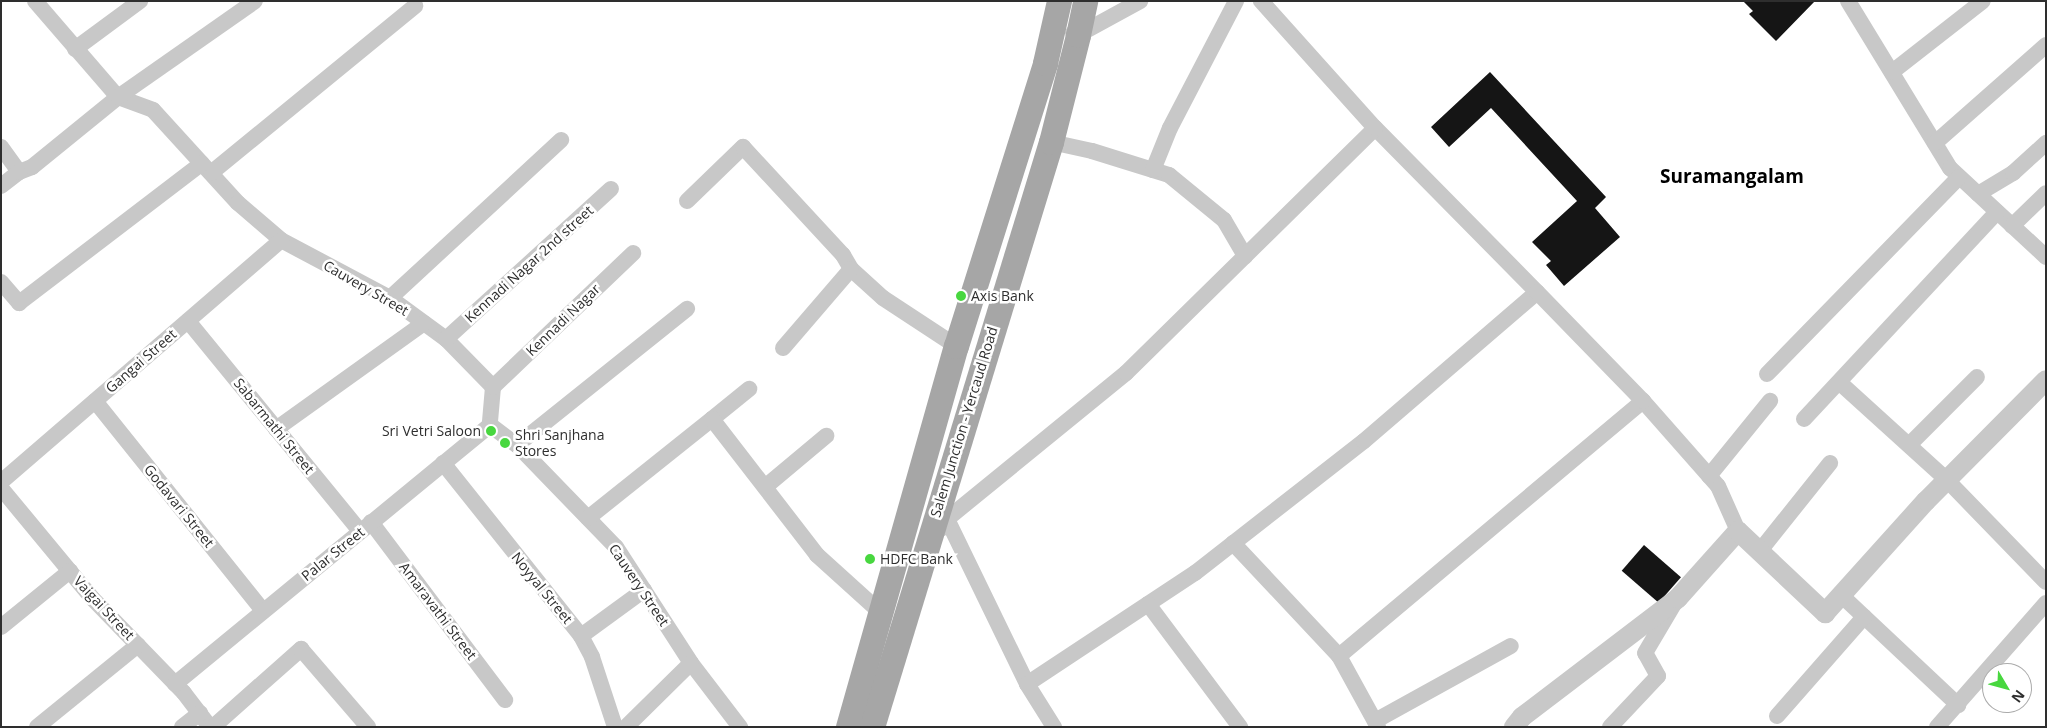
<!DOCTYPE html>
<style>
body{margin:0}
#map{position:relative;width:2047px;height:728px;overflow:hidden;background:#fff;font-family:"Open Sans",sans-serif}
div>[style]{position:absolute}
.building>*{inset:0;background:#151515;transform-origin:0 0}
.minor>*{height:16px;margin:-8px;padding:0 8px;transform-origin:8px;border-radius:8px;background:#c8c8c8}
.tertiary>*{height:20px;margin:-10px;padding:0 10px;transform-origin:10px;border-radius:10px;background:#c8c8c8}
.primary>*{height:25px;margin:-12.5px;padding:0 12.5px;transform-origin:12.5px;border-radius:12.5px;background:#a6a6a6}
.dots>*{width:14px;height:14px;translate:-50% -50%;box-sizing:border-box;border:2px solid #fff;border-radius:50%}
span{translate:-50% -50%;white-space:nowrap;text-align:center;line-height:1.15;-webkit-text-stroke:5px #fff;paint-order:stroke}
.street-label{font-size:14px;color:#2e2e2e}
.poi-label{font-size:14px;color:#2e2e2e}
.left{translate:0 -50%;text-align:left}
.right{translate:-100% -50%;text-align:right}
.district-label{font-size:19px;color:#000;font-weight:700}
.frame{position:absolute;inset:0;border:2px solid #2e2e2e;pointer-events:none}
.north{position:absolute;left:1982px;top:663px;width:50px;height:50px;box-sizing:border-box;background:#fff;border:1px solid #ababab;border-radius:50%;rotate:127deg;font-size:14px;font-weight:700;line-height:20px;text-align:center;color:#2e2e2e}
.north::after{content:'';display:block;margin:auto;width:18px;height:22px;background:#48d73f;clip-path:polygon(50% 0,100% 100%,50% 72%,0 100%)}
</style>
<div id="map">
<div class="building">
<div style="clip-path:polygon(1743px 1px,1815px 1px,1776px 41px,1749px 14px,1753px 11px)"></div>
<div style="clip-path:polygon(1490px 72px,1606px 197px,1595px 208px,1620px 237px,1564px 286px,1546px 265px,1551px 261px,1532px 242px,1577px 201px,1491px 108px,1449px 147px,1431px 127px)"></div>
<div style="left:1644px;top:545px;width:49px;height:34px;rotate:41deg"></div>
</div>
<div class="minor">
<div style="left:35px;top:1px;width:127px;rotate:49.2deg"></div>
<div style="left:118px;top:97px;width:37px;rotate:20deg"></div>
<div style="left:153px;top:110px;width:126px;rotate:47.6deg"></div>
<div style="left:238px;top:203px;width:57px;rotate:40.7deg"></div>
<div style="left:281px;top:240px;width:123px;rotate:28deg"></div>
<div style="left:390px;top:298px;width:69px;rotate:36.2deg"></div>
<div style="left:446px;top:339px;width:67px;rotate:45.6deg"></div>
<div style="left:493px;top:387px;width:38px;rotate:95deg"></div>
<div style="left:490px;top:425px;width:34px;rotate:37deg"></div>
<div style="left:517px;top:445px;width:142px;rotate:45.9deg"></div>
<div style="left:616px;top:547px;width:138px;rotate:57.1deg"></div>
<div style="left:691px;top:663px;width:81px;rotate:52.6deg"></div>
<div style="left:1848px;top:1px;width:196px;rotate:58.6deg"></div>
<div style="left:1950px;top:168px;width:131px;rotate:42.8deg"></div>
<div style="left:1073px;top:33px;width:5px;rotate:22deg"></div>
<div style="left:1078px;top:35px;width:71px;rotate:-28.7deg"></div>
<div style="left:75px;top:49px;width:81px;rotate:-36.4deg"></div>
<div style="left:1892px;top:72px;width:115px;rotate:-38deg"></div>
<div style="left:1051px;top:142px;width:42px;rotate:12.4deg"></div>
<div style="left:1092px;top:151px;width:81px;rotate:17.3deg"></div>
<div style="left:1169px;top:175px;width:71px;rotate:39.3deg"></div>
<div style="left:1224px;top:220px;width:42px;rotate:59.7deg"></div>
<div style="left:1935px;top:143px;width:148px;rotate:-41.4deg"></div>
<div style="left:1px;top:147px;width:31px;rotate:54deg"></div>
<div style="left:1153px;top:170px;width:45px;rotate:-68deg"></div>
<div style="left:1170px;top:128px;width:143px;rotate:-62.5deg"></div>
<div style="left:211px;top:173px;width:264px;rotate:-39.3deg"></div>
<div style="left:1px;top:186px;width:23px;rotate:-38deg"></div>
<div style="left:19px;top:172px;width:14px;rotate:-21deg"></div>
<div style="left:32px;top:167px;width:111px;rotate:-39.1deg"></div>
<div style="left:118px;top:97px;width:167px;rotate:-35deg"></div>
<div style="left:1978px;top:194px;width:41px;rotate:-31deg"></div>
<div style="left:2013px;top:173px;width:45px;rotate:-42.3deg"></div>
<div style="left:687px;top:201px;width:78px;rotate:-44deg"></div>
<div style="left:743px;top:147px;width:147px;rotate:47.2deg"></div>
<div style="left:843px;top:255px;width:16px;rotate:60deg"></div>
<div style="left:851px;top:269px;width:43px;rotate:42.2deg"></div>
<div style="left:883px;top:298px;width:87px;rotate:33.3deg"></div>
<div style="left:2012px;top:226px;width:47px;rotate:-44.1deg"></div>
<div style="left:1px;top:282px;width:28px;rotate:49deg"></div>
<div style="left:19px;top:303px;width:230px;rotate:-37.4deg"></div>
<div style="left:390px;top:298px;width:233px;rotate:-42.7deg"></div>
<div style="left:188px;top:321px;width:271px;rotate:50.7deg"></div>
<div style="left:446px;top:339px;width:223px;rotate:-42.3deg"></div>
<div style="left:783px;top:348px;width:104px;rotate:-49.3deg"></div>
<div style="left:1767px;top:374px;width:275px;rotate:-45.7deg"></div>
<div style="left:1839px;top:382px;width:146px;rotate:42.2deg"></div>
<div style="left:1947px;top:480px;width:142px;rotate:45.9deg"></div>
<div style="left:493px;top:387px;width:194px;rotate:-43.7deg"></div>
<div style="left:95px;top:401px;width:269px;rotate:51.3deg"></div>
<div style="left:1643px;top:401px;width:113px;rotate:48.6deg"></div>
<div style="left:1718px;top:486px;width:49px;rotate:66deg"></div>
<div style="left:712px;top:419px;width:48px;rotate:-39deg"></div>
<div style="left:1804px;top:419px;width:283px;rotate:-47deg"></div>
<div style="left:276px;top:429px;width:182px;rotate:-35.6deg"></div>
<div style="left:517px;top:445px;width:218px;rotate:-38.7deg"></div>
<div style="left:1909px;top:445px;width:96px;rotate:-45deg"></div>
<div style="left:443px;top:463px;width:221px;rotate:51.4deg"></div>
<div style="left:581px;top:636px;width:24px;rotate:62deg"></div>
<div style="left:592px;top:657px;width:74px;rotate:71.8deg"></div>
<div style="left:1709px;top:476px;width:97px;rotate:-50.9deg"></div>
<div style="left:1px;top:482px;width:370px;rotate:-40.8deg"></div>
<div style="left:765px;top:487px;width:80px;rotate:-39.9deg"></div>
<div style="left:1px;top:488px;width:143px;rotate:50.4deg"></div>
<div style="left:92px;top:598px;width:132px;rotate:45.9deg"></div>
<div style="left:184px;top:693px;width:43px;rotate:52.6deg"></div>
<div style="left:588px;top:518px;width:159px;rotate:-38.6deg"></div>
<div style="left:712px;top:419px;width:172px;rotate:52.3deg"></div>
<div style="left:817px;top:555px;width:85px;rotate:42.1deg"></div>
<div style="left:947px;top:519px;width:183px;rotate:64.1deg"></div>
<div style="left:1027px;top:684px;width:201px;rotate:-33.5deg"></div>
<div style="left:1195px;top:573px;width:214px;rotate:-38deg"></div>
<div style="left:1364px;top:441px;width:228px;rotate:-40.7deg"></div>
<div style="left:1537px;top:292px;width:231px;rotate:-134.6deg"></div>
<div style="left:371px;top:522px;width:223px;rotate:53deg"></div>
<div style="left:941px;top:529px;width:12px;rotate:-59deg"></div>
<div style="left:947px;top:519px;width:231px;rotate:-39.2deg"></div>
<div style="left:1126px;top:373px;width:349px;rotate:-44.5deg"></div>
<div style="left:1375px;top:128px;width:171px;rotate:-131.9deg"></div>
<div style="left:1233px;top:543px;width:155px;rotate:46.8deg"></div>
<div style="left:1339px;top:656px;width:397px;rotate:-40deg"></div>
<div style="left:1643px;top:401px;width:152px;rotate:-134.2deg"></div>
<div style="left:1759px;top:552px;width:114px;rotate:-51.4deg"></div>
<div style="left:1841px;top:595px;width:161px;rotate:43.2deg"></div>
<div style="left:1148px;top:604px;width:154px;rotate:53.2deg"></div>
<div style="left:1px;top:627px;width:89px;rotate:-39.1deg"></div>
<div style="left:581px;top:636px;width:78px;rotate:-36.1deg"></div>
<div style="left:1339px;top:656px;width:81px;rotate:61.2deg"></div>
<div style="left:175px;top:684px;width:408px;rotate:-39.4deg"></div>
<div style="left:1027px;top:684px;width:51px;rotate:57.9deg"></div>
<div style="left:1777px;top:716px;width:132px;rotate:-48.7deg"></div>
<div style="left:1375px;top:721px;width:155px;rotate:-28.9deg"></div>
<div style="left:37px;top:727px;width:130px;rotate:-39.1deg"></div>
<div style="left:182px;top:727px;width:23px;rotate:-38deg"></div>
<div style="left:213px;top:727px;width:118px;rotate:-41.6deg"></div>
<div style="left:301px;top:649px;width:103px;rotate:49.3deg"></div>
<div style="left:626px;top:727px;width:91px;rotate:-44.6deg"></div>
<div style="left:1610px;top:727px;width:70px;rotate:-46.7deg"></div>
<div style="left:1658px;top:676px;width:26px;rotate:-119deg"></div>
<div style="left:1645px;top:653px;width:57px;rotate:-59.4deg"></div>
<div style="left:1937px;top:727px;width:165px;rotate:-48.7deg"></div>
</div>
<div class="tertiary">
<div style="left:1514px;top:727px;width:13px;rotate:-51deg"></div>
<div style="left:1522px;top:717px;width:196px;rotate:-37.3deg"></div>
<div style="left:1678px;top:598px;width:90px;rotate:-48.2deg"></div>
<div style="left:1738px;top:531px;width:120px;rotate:43.3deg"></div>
<div style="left:1825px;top:613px;width:151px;rotate:-48deg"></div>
<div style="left:1926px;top:501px;width:170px;rotate:-45.2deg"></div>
</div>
<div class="primary">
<div style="left:848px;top:727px;width:396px;rotate:-74.2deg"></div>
<div style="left:956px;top:346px;width:297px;rotate:-72.5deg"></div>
<div style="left:1045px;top:63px;width:64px;rotate:-77.3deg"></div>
<div style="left:872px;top:727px;width:612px;rotate:-72.99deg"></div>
<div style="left:1051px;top:142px;width:110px;rotate:-75.8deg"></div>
<div style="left:1078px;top:35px;width:35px;rotate:-78deg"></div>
</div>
<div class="dots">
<div style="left:961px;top:296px;background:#48d73f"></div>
<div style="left:491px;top:431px;background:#48d73f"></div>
<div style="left:505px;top:443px;background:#48d73f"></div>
<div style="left:870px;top:559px;background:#48d73f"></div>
</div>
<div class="street-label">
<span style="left:529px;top:264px;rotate:-42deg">Kennadi Nagar 2nd street</span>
<span style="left:366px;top:288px;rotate:30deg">Cauvery Street</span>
<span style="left:563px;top:320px;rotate:-44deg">Kennadi Nagar</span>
<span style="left:141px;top:361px;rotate:-41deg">Gangai Street</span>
<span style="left:964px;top:422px;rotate:-73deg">Salem Junction - Yercaud Road</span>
<span style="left:274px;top:426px;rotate:51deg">Sabarmathi Street</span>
<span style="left:179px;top:506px;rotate:51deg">Godavari Street</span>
<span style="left:333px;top:554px;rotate:-39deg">Palar Street</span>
<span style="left:639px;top:585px;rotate:56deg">Cauvery Street</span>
<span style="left:542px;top:588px;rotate:51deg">Noyyal Street</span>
<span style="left:104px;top:608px;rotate:47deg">Vaigai Street</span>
<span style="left:438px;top:611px;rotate:53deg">Amaravathi Street</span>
</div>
<div class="poi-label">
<span class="left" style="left:971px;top:296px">Axis Bank</span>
<span class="right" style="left:481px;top:431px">Sri Vetri Saloon</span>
<span class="left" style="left:515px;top:443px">Shri Sanjhana<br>Stores</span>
<span class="left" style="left:880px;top:559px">HDFC Bank</span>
</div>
<div class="district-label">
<span style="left:1732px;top:177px">Suramangalam</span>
</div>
<div class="frame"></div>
<div class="north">N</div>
</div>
